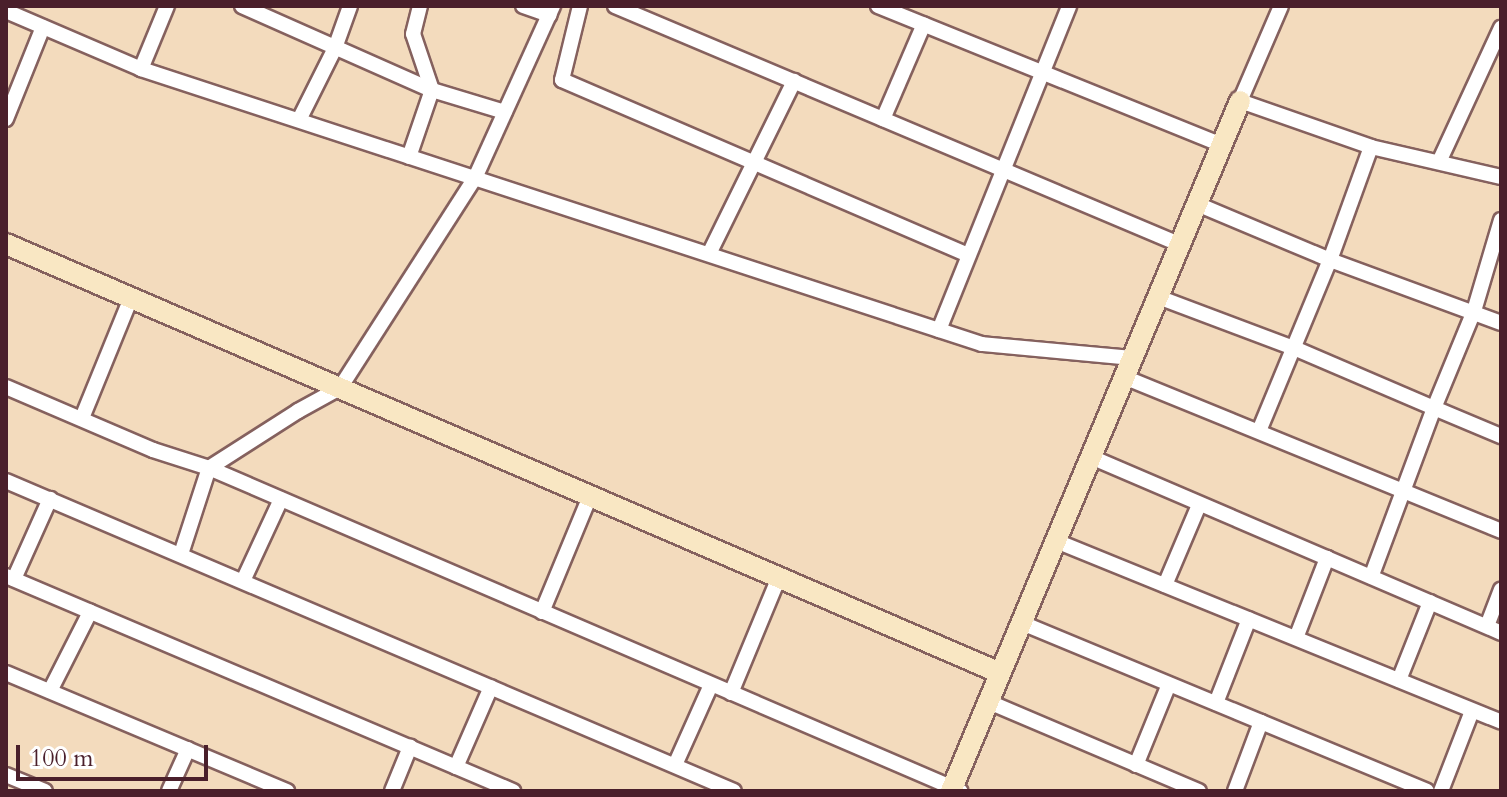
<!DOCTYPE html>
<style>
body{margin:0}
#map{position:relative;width:1507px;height:797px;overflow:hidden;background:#f3dbbd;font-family:Cardo,serif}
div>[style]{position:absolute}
.roads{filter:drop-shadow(2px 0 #85615e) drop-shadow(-2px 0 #85615e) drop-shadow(0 2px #85615e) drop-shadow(0 -2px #85615e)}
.street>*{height:14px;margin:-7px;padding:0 7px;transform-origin:7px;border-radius:7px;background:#fff}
.secondary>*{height:20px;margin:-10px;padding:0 10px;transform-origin:10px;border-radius:10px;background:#f9e7c3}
span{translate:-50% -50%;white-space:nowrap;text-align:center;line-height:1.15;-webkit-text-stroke:6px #fff;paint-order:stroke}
.frame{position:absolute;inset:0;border:8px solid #4a1f2b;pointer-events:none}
.scale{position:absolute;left:16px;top:745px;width:192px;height:36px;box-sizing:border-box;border:4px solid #4a1f2b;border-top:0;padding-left:10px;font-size:24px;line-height:28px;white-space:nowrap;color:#4a1f2b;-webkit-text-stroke:6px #fff;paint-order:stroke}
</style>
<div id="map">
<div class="roads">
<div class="street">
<div style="left:242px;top:6px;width:208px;rotate:23.9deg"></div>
<div style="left:432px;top:90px;width:76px;rotate:16.8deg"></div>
<div style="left:523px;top:6px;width:28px;rotate:19deg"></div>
<div style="left:580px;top:6px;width:76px;rotate:103.7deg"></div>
<div style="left:562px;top:80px;width:442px;rotate:23.3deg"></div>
<div style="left:615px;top:6px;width:612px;rotate:22.88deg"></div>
<div style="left:878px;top:6px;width:369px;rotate:22deg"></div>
<div style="left:1281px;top:6px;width:103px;rotate:113.3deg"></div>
<div style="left:1240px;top:101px;width:139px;rotate:19.3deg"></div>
<div style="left:1371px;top:147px;width:133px;rotate:13deg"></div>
<div style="left:6px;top:11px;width:147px;rotate:23.2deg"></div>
<div style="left:141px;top:69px;width:885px;rotate:18.11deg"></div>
<div style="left:982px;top:344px;width:152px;rotate:5.3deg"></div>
<div style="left:141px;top:69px;width:68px;rotate:-67.6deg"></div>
<div style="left:6px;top:119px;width:99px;rotate:-68.1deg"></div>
<div style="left:883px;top:119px;width:103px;rotate:-66.7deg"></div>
<div style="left:299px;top:120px;width:80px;rotate:-63.4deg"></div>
<div style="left:335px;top:48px;width:45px;rotate:-70.3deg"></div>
<div style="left:409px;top:157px;width:71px;rotate:-71.1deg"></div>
<div style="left:432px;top:90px;width:59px;rotate:-108.7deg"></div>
<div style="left:413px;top:34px;width:29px;rotate:-76deg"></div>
<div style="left:1439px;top:162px;width:148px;rotate:-65.2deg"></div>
<div style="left:1197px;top:204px;width:144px;rotate:22.8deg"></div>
<div style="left:1330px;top:260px;width:182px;rotate:20.2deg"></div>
<div style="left:1501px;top:220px;width:95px;rotate:106.5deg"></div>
<div style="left:1474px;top:311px;width:105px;rotate:112.4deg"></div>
<div style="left:1434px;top:408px;width:73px;rotate:22.7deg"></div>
<div style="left:709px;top:254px;width:193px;rotate:-63.8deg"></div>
<div style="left:1158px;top:297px;width:145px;rotate:20.6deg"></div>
<div style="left:1294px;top:348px;width:152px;rotate:23.2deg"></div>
<div style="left:1434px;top:408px;width:180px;rotate:110.4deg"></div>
<div style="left:939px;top:330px;width:349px;rotate:-68.1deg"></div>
<div style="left:1124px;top:377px;width:407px;rotate:22.2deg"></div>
<div style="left:6px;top:387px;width:160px;rotate:23.2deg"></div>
<div style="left:153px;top:450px;width:59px;rotate:17.8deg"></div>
<div style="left:209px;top:468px;width:818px;rotate:23.27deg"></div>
<div style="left:82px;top:418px;width:130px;rotate:-67.8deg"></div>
<div style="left:1259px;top:431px;width:185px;rotate:-67.5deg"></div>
<div style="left:1330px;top:260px;width:120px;rotate:-70.1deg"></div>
<div style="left:1091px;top:457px;width:446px;rotate:23.2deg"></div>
<div style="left:6px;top:481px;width:791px;rotate:23.07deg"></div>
<div style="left:1056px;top:541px;width:480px;rotate:22.1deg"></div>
<div style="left:181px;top:554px;width:90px;rotate:-72deg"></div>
<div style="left:209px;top:468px;width:106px;rotate:-32.6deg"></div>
<div style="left:298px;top:411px;width:48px;rotate:-28.7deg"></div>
<div style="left:340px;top:388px;width:250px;rotate:-57.3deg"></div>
<div style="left:475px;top:178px;width:189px;rotate:-65.6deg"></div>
<div style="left:6px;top:576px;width:551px;rotate:22.98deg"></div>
<div style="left:14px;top:579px;width:88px;rotate:-65.8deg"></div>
<div style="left:243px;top:581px;width:90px;rotate:-65.1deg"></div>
<div style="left:1165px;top:585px;width:87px;rotate:-67deg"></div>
<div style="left:542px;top:612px;width:126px;rotate:-67.5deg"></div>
<div style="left:1022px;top:623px;width:438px;rotate:22.5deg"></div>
<div style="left:1487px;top:626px;width:39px;rotate:-69deg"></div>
<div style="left:1296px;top:638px;width:86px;rotate:-68.8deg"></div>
<div style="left:6px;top:673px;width:305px;rotate:22.8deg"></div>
<div style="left:1399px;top:680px;width:84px;rotate:-68.3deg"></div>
<div style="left:50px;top:691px;width:89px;rotate:-63.1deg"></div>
<div style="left:731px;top:693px;width:126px;rotate:-67.5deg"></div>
<div style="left:989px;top:702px;width:228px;rotate:23deg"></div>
<div style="left:1216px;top:703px;width:90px;rotate:-68.6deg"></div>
<div style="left:675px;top:765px;width:88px;rotate:-65.8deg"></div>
<div style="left:1136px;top:765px;width:87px;rotate:-67.8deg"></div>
<div style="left:456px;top:767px;width:87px;rotate:-66.4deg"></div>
<div style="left:6px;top:775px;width:42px;rotate:22.3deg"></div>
<div style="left:169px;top:791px;width:46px;rotate:-65.7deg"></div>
<div style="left:392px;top:791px;width:48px;rotate:-67.8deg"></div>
<div style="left:1235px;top:791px;width:74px;rotate:-69.4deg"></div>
<div style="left:1441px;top:791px;width:86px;rotate:-68.8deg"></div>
</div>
<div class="secondary">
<div style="left:6px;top:244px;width:1083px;rotate:23.34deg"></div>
<div style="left:951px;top:791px;width:748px;rotate:-67.27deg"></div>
</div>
</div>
<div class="frame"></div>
<div class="scale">100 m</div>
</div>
